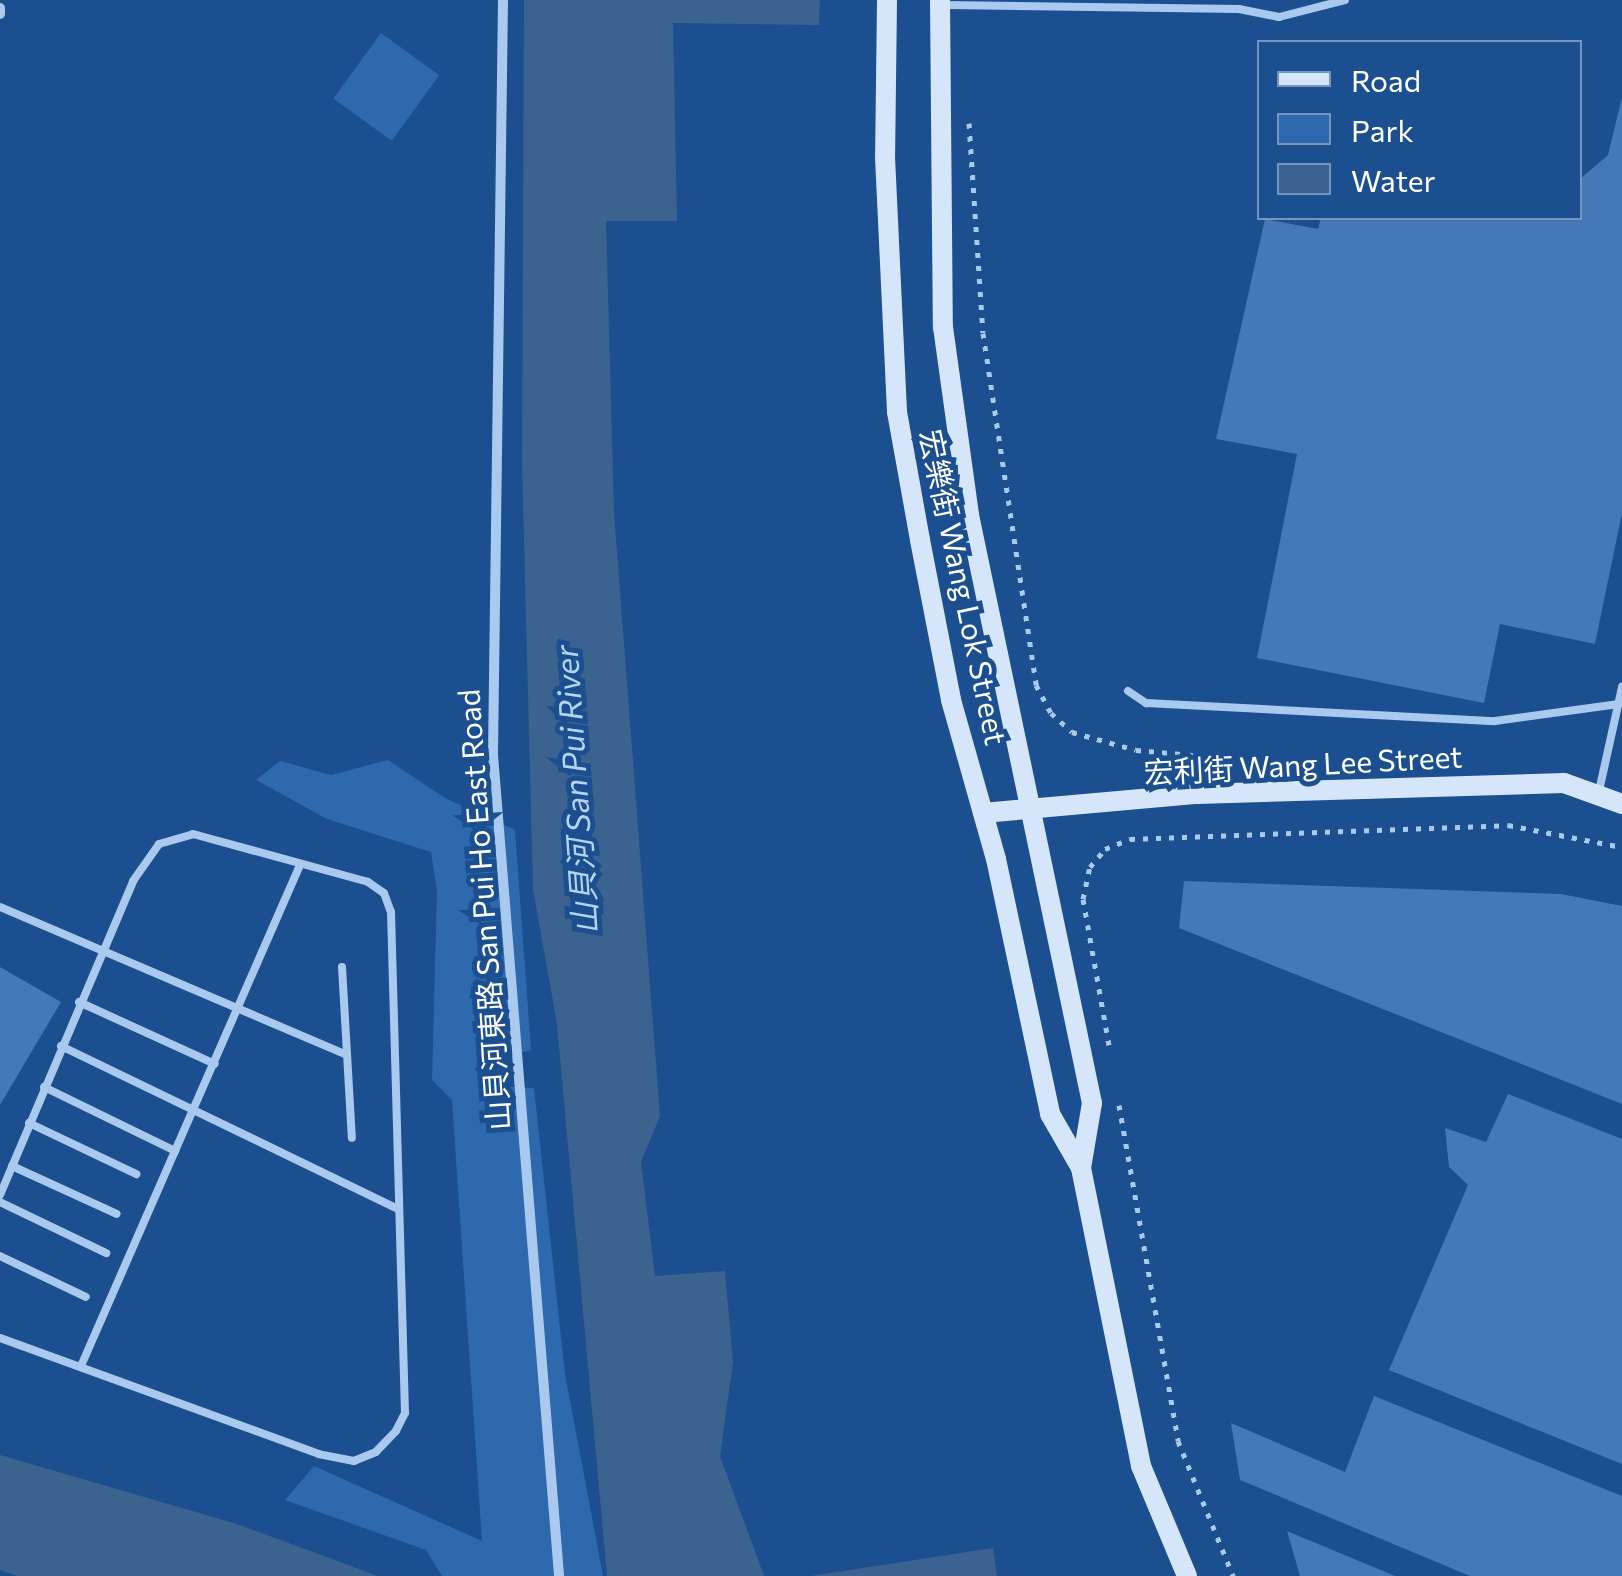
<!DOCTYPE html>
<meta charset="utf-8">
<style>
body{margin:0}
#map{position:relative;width:1622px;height:1576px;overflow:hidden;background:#1b4f8f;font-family:Commissioner,"Noto Sans TC",sans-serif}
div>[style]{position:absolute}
.green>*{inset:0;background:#2e69ad;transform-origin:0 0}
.water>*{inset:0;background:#3c6290}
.building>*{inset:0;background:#4478b7}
.path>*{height:5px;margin-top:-2.5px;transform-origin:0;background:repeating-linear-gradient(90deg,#a9c9ee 0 5px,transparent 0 13px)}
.lane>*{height:8px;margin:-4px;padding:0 4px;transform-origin:4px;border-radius:4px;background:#a9c9ee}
.street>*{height:10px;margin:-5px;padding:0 5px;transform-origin:5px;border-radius:5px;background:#a9c9ee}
.secondary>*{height:20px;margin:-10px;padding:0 10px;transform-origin:10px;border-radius:10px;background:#d6e6fa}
span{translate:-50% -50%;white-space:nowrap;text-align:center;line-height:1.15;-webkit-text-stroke:10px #1b4f8f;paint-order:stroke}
.street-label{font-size:30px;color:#fff}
.water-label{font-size:32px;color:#b5d3f5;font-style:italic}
.legend{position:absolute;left:1257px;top:40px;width:325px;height:180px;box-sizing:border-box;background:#1b4f8f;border:2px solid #7695bc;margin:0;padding:12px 18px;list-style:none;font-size:30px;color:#fff}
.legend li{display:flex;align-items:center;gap:20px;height:50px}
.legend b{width:50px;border:2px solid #7695bc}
</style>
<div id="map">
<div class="green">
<div style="left:381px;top:33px;width:72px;height:81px;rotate:36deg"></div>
<div style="clip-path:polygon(388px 760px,445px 798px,515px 830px,531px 1050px,500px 1058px,494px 1086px,534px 1088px,565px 1374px,603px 1576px,442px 1576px,426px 1550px,285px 1500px,314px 1466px,482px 1541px,452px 1100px,432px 1080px,437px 891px,431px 852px,327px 819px,256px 780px,280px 761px,331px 775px)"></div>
</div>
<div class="water">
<div style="clip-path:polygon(524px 0,820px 0,819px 25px,673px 23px,677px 221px,606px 221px,614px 513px,660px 1116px,641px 1162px,655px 1276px,725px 1271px,733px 1362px,720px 1456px,764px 1576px,607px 1576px,557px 1024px,533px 889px,522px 462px)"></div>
<div style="clip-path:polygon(0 1455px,237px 1524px,378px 1576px,18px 1576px,0 1570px)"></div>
<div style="clip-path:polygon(993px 1548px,997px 1576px,811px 1576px)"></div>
</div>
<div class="building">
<div style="clip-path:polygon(1622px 97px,1622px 513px,1595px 644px,1500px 624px,1484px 703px,1257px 658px,1297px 454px,1216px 439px,1265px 219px,1318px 229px,1321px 218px,1580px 218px,1580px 179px,1608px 155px)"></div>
<div style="clip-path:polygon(1184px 881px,1561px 894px,1622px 906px,1622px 1104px,1179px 928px)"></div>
<div style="clip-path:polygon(0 967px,61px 1002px,0 1105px)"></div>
<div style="clip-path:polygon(1508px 1094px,1622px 1139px,1622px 1464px,1389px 1370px,1468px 1185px,1449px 1167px,1445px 1128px,1486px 1142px)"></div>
<div style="clip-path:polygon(1374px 1396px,1622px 1496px,1622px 1576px,1470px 1576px,1240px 1480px,1231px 1423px,1345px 1472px)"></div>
<div style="clip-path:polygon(1287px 1531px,1395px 1576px,1300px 1576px)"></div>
</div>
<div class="path">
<div style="left:969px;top:123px;width:210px;rotate:86.2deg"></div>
<div style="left:983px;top:333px;width:356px;rotate:81.4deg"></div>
<div style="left:1036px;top:685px;width:32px;rotate:62deg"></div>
<div style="left:1051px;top:713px;width:28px;rotate:42deg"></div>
<div style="left:1072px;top:732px;width:66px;rotate:15.7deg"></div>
<div style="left:1136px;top:750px;width:151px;rotate:5deg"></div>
<div style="left:1109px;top:1045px;width:148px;rotate:-100.1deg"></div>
<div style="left:1083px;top:899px;width:33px;rotate:-78deg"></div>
<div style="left:1090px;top:867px;width:23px;rotate:-50deg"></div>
<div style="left:1105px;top:849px;width:27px;rotate:-22deg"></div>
<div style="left:1130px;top:839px;width:378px;rotate:-2.1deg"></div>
<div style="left:1508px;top:825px;width:116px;rotate:10.9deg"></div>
<div style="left:1119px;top:1105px;width:341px;rotate:80deg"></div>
<div style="left:1178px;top:1441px;width:146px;rotate:67.8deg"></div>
</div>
<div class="lane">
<div style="left:944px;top:5px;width:295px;rotate:0.8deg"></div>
<div style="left:1239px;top:9px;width:41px;rotate:11.3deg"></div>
<div style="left:1279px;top:17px;width:68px;rotate:-14.4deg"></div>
<div style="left:1128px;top:691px;width:22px;rotate:34deg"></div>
<div style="left:1146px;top:703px;width:349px;rotate:3deg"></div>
<div style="left:1495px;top:721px;width:125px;rotate:-7.8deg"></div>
<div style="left:1599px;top:791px;width:107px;rotate:-77.5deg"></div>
<div style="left:0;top:907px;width:377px;rotate:23.1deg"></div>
<div style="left:342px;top:967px;width:171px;rotate:86.7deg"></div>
<div style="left:79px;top:1002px;width:149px;rotate:24.5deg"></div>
<div style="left:61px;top:1046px;width:374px;rotate:25.8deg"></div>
<div style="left:44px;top:1087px;width:146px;rotate:26deg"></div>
<div style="left:29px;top:1123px;width:119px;rotate:25.5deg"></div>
<div style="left:12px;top:1166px;width:115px;rotate:24.6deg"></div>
<div style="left:0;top:1195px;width:341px;rotate:-67deg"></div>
<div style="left:133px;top:881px;width:45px;rotate:-54.9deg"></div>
<div style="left:159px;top:844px;width:35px;rotate:-16deg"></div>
<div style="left:193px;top:834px;width:181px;rotate:15.3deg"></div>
<div style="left:368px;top:882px;width:19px;rotate:35deg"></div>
<div style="left:384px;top:893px;width:20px;rotate:70deg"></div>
<div style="left:391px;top:912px;width:501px;rotate:88.4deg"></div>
<div style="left:405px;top:1413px;width:20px;rotate:117deg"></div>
<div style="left:396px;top:1431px;width:29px;rotate:134deg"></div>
<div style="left:376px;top:1452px;width:24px;rotate:158deg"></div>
<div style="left:354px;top:1461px;width:36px;rotate:-169deg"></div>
<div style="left:319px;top:1454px;width:339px;rotate:-160deg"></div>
<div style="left:0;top:1202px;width:118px;rotate:25.7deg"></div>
<div style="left:0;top:1256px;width:95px;rotate:25.5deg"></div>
<div style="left:81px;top:1366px;width:547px;rotate:-66.39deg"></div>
</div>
<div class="street">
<div style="left:503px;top:0;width:755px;rotate:90.76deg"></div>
<div style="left:493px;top:755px;width:824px;rotate:85.4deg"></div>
<div style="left:0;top:8px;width:6px;rotate:90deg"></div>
</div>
<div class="secondary">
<div style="left:887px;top:0;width:157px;rotate:90.7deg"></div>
<div style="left:885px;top:157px;width:255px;rotate:87.3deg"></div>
<div style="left:897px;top:412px;width:130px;rotate:79.8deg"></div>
<div style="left:920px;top:540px;width:163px;rotate:79deg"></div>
<div style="left:951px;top:700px;width:165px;rotate:74.2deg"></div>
<div style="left:996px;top:859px;width:261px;rotate:78deg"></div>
<div style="left:1050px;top:1114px;width:62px;rotate:60.1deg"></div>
<div style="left:1081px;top:1168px;width:304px;rotate:78.6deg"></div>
<div style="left:1141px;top:1466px;width:119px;rotate:67.3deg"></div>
<div style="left:940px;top:0;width:327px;rotate:89.5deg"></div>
<div style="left:943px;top:327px;width:190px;rotate:82.1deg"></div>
<div style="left:969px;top:515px;width:601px;rotate:78.19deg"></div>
<div style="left:1092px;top:1103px;width:66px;rotate:99.6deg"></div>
<div style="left:983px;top:813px;width:215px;rotate:-5.1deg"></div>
<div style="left:1197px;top:794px;width:367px;rotate:-1.7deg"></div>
<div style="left:1564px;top:783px;width:62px;rotate:19.9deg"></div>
</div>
<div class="street-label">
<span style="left:964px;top:587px;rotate:78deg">宏樂街 Wang Lok Street</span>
<span style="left:1303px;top:764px;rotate:-3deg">宏利街 Wang Lee Street</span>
<span style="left:483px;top:910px;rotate:-94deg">山貝河東路 San Pui Ho East Road</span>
</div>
<div class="water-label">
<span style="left:575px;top:790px;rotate:-94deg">山貝河 San Pui River</span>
</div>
<ul class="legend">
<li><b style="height:12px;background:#d6e6fa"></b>Road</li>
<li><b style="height:28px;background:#2e69ad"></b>Park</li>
<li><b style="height:28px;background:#3c6290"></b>Water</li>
</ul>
</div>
